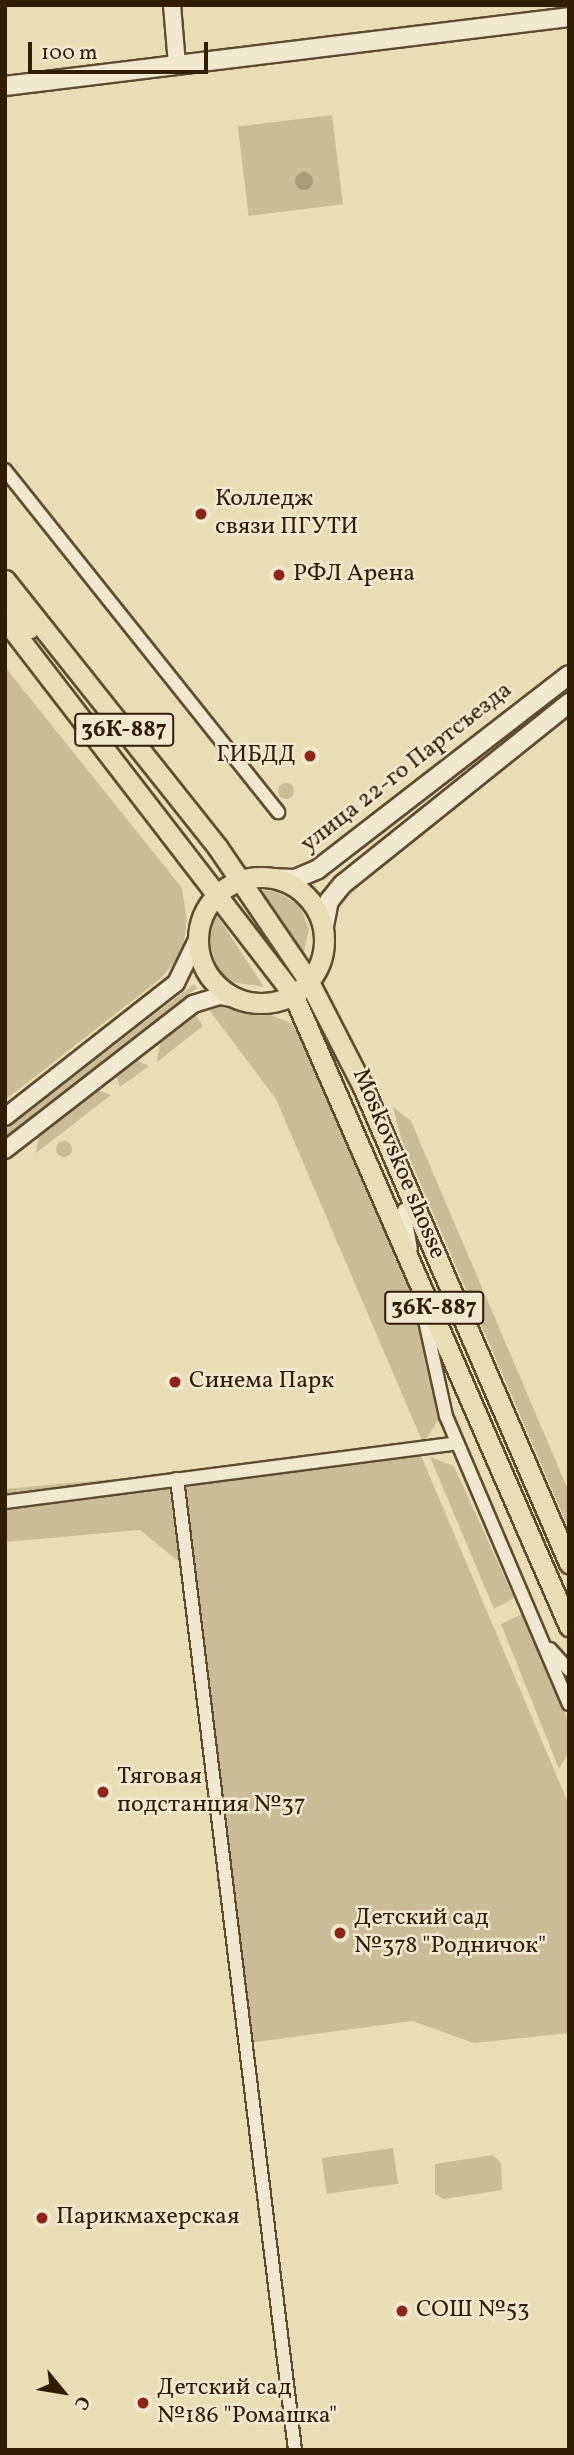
<!DOCTYPE html>
<meta charset="utf-8">
<style>
body{margin:0}
#map{position:relative;width:574px;height:2455px;overflow:hidden;background:#e9ddb5;font-family:Vollkorn,serif}
div>[style]{position:absolute}
.green>*{inset:0;background:#cabc97;transform-origin:0 0}
.round{border-radius:50%}
.water>*{inset:0;background:#aa9b79}
.roads{filter:drop-shadow(2px 0 #5f4c30) drop-shadow(-2px 0 #5f4c30) drop-shadow(0 2px #5f4c30) drop-shadow(0 -2px #5f4c30)}
.minor>*{height:12px;margin:-6px;padding:0 6px;transform-origin:6px;border-radius:6px;background:#f1e9cf}
.tertiary>*{height:16px;margin:-8px;padding:0 8px;transform-origin:8px;border-radius:8px;background:#f1e9cf}
.secondary>*{height:18px;margin:-9px;padding:0 9px;transform-origin:9px;border-radius:9px;background:#f1e9cf}
.primary>*{height:19px;margin:-9.5px;padding:0 9.5px;transform-origin:9.5px;border-radius:9.5px;background:#e9ddb5}
.primary>.ring{margin:-9.5px;padding:0;box-sizing:content-box;background:none;border:19px solid #e9ddb5;border-radius:50%}
.dots>*{width:19px;height:19px;translate:-50% -50%;box-sizing:border-box;border:4px solid #f1e9cf;border-radius:50%}
span{translate:-50% -50%;white-space:nowrap;text-align:center;line-height:1.15;-webkit-text-stroke:5px #f1e9cf;paint-order:stroke}
.shield-label span{padding:2px 5px;background:#f1e9cf;border:2px solid;border-radius:5px;-webkit-text-stroke-width:0}
.shield-label{font-size:23px;color:#311c04;font-weight:700}
.poi-label{font-size:24px;color:#311c04}
.left{translate:0 -50%;text-align:left}
.right{translate:-100% -50%;text-align:right}
.street-label{font-size:24px;color:#311c04}
.frame{position:absolute;inset:0;border:7px solid #311c04;pointer-events:none}
.north{position:absolute;left:28px;top:2357px;width:70px;height:70px;-webkit-text-stroke:5px #f1e9cf;paint-order:stroke;rotate:120deg;font-size:19px;font-weight:700;line-height:28px;text-align:center;color:#311c04}
.north::after{content:'';display:block;margin:auto;width:24px;height:32px;background:#311c04;clip-path:polygon(50% 0,100% 100%,50% 72%,0 100%)}
.scale{position:absolute;left:28px;top:42px;width:180px;height:32px;box-sizing:border-box;border:4px solid #311c04;border-top:0;padding-left:9px;font-size:21px;line-height:24px;white-space:nowrap;color:#311c04;-webkit-text-stroke:5px #f1e9cf;paint-order:stroke}
</style>
<div id="map">
<div class="green">
<div style="left:332px;top:115px;width:90px;height:95px;rotate:83deg"></div>
<div style="clip-path:polygon(5px 667px,182px 888px,187px 921px,182px 954px,159px 980px,5px 1100px)"></div>
<div class="round" style="left:278px;top:783px;width:16px;height:16px"></div>
<div style="clip-path:polygon(257px 890px,276px 891px,300px 906px,309px 929px,303px 955px)"></div>
<div style="clip-path:polygon(216px 914px,264px 987px,230px 982px,214px 966px,207px 936px)"></div>
<div style="clip-path:polygon(194px 984px,197px 988px,5px 1138px,5px 1130px)"></div>
<div style="clip-path:polygon(247px 1006px,291px 1023px,300px 1035px,409px 1279px,439px 1419px,423px 1443px,276px 1099px,207px 1007px)"></div>
<div style="clip-path:polygon(196px 1016px,203px 1026px,157px 1062px,160px 1043px)"></div>
<div style="clip-path:polygon(136px 1060px,149px 1066px,120px 1087px,116px 1076px)"></div>
<div style="clip-path:polygon(97px 1090px,111px 1095px,36px 1153px,39px 1134px)"></div>
<div style="clip-path:polygon(393px 1107px,411px 1121px,569px 1492px,569px 1529px,401px 1138px)"></div>
<div class="round" style="left:56px;top:1141px;width:16px;height:16px"></div>
<div style="clip-path:polygon(419px 1451px,569px 1805px,569px 2033px,474px 2043px,412px 2021px,248px 2043px,189px 1570px,140px 1530px,5px 1542px,5px 1489px)"></div>
<div style="clip-path:polygon(430px 1457px,454px 1466px,514px 1598px,494px 1609px)"></div>
<div style="clip-path:polygon(522px 1614px,569px 1723px,569px 1752px,559px 1769px,501px 1624px)"></div>
<div style="left:393px;top:2148px;width:36px;height:72px;rotate:82deg"></div>
<div style="clip-path:polygon(493px 2155px,501px 2163px,502px 2190px,444px 2199px,435px 2194px,435px 2164px)"></div>
</div>
<div class="water">
<div class="round" style="left:295px;top:172px;width:18px;height:18px"></div>
</div>
<div class="roads">
<div class="minor">
<div style="left:5px;top:470px;width:438px;rotate:51.4deg"></div>
<div style="left:404px;top:1210px;width:39px;rotate:80deg"></div>
<div style="left:422px;top:1307px;width:112px;rotate:77.6deg"></div>
<div style="left:446px;top:1416px;width:313px;rotate:66.9deg"></div>
<div style="left:177px;top:1479px;width:978px;rotate:83.07deg"></div>
<div style="left:5px;top:1502px;width:456px;rotate:-7.4deg"></div>
<div style="left:550px;top:1649px;width:28px;rotate:48deg"></div>
</div>
<div class="tertiary">
<div style="left:172px;top:5px;width:60px;rotate:85.2deg"></div>
<div style="left:5px;top:1117px;width:217px;rotate:-38.1deg"></div>
<div style="left:176px;top:983px;width:48px;rotate:-64deg"></div>
<div style="left:5px;top:1150px;width:238px;rotate:-37.8deg"></div>
<div style="left:193px;top:1004px;width:28px;rotate:-17deg"></div>
<div style="left:220px;top:996px;width:25px;rotate:11deg"></div>
</div>
<div class="secondary">
<div style="left:5px;top:86px;width:568px;rotate:-6.97deg"></div>
<div style="left:268px;top:878px;width:27px;rotate:2deg"></div>
<div style="left:295px;top:879px;width:25px;rotate:-23deg"></div>
<div style="left:318px;top:869px;width:317px;rotate:-37.7deg"></div>
<div style="left:324px;top:926px;width:25px;rotate:-79deg"></div>
<div style="left:329px;top:901px;width:22px;rotate:-51deg"></div>
<div style="left:343px;top:884px;width:290px;rotate:-38.7deg"></div>
</div>
<div class="primary">
<div style="left:5px;top:580px;width:342px;rotate:51.5deg"></div>
<div style="left:218px;top:848px;width:160px;rotate:55.7deg"></div>
<div style="left:308px;top:980px;width:120px;rotate:62.8deg"></div>
<div style="left:363px;top:1087px;width:519px;rotate:66.6deg"></div>
<div style="left:5px;top:599px;width:38px;rotate:51deg"></div>
<div style="left:5px;top:620px;width:472px;rotate:52.4deg"></div>
<div style="left:293px;top:994px;width:690px;rotate:66.41deg"></div>
<div class="ring" style="left:198px;top:877px;width:107px;height:107px"></div>
</div>
</div>
<div class="dots">
<div style="left:201px;top:514px;background:#8f2418"></div>
<div style="left:279px;top:575px;background:#8f2418"></div>
<div style="left:310px;top:756px;background:#8f2418"></div>
<div style="left:175px;top:1382px;background:#8f2418"></div>
<div style="left:103px;top:1792px;background:#8f2418"></div>
<div style="left:340px;top:1933px;background:#8f2418"></div>
<div style="left:42px;top:2218px;background:#8f2418"></div>
<div style="left:402px;top:2311px;background:#8f2418"></div>
<div style="left:143px;top:2403px;background:#8f2418"></div>
</div>
<div class="shield-label">
<span style="left:124px;top:730px">36К-887</span>
<span style="left:434px;top:1308px">36К-887</span>
</div>
<div class="poi-label">
<span class="left" style="left:215px;top:514px">Колледж<br>связи ПГУТИ</span>
<span class="left" style="left:293px;top:575px">РФЛ Арена</span>
<span class="right" style="left:296px;top:756px">ГИБДД</span>
<span class="left" style="left:189px;top:1382px">Синема Парк</span>
<span class="left" style="left:117px;top:1792px">Тяговая<br>подстанция №37</span>
<span class="left" style="left:354px;top:1933px">Детский сад<br>№378 "Родничок"</span>
<span class="left" style="left:56px;top:2218px">Парикмахерская</span>
<span class="left" style="left:416px;top:2311px">СОШ №53</span>
<span class="left" style="left:157px;top:2403px">Детский сад<br>№186 "Ромашка"</span>
</div>
<div class="street-label">
<span style="left:407px;top:768px;rotate:-38deg">улица 22-го Партсъезда</span>
<span style="left:398px;top:1164px;rotate:67deg">Moskovskoe shosse</span>
</div>
<div class="frame"></div>
<div class="north">С</div>
<div class="scale">100 m</div>
</div>
